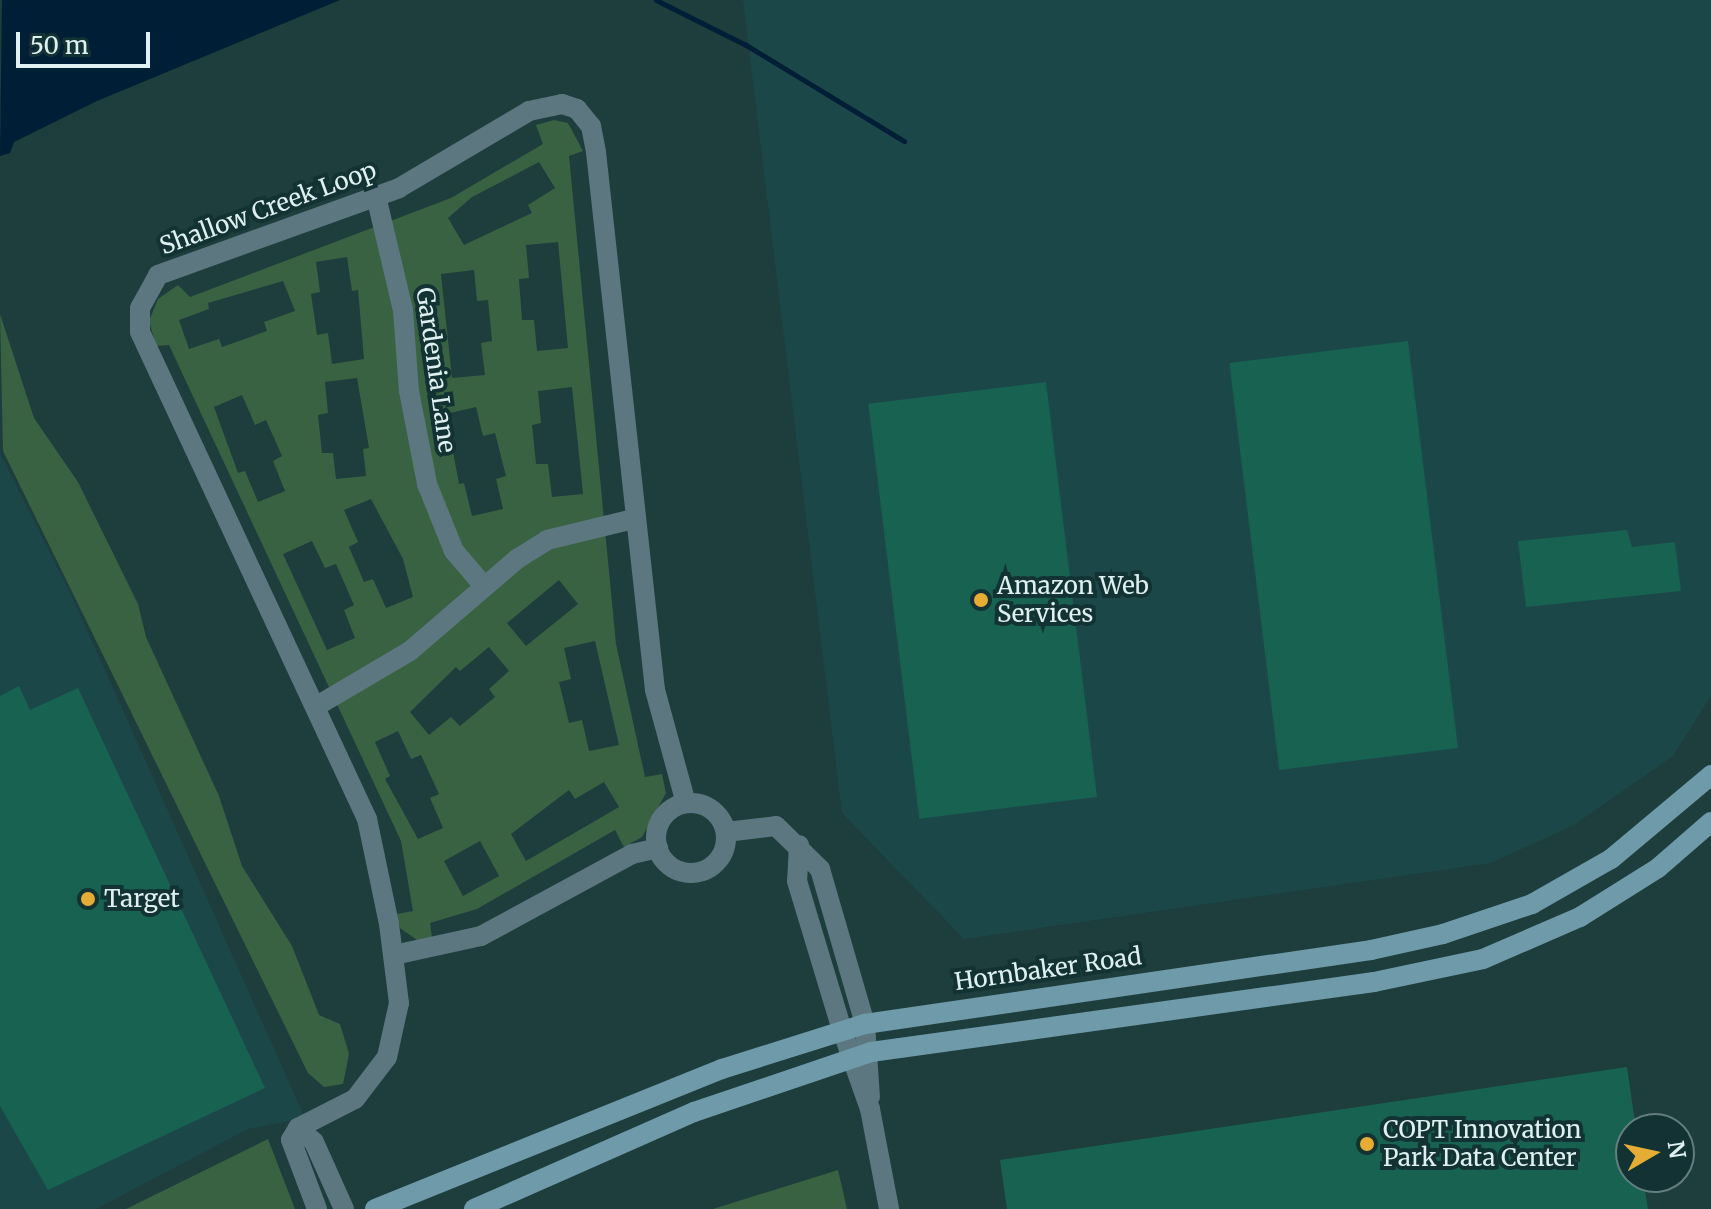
<!DOCTYPE html>
<style>
body{margin:0}
#map{position:relative;width:1711px;height:1209px;overflow:hidden;background:#1e3d3d;font-family:Merriweather,serif}
div>[style]{position:absolute}
.built>*{inset:0;background:#1c4748}
.green>*{inset:0;background:#396243}
.water>*{inset:0;background:#001e36}
.stream>*{height:5px;margin:-2.5px;padding:0 2.5px;transform-origin:2.5px;border-radius:2.5px;background:#001e36}
.building>*{inset:0;background:#186252;transform-origin:0 0}
.minor>*{height:20px;margin:-10px;padding:0 10px;transform-origin:10px;border-radius:10px;background:#5c7780}
.minor>.ring{margin:-10px;padding:0;box-sizing:content-box;background:none;border:20px solid #5c7780;border-radius:50%}
.tertiary>*{height:20px;margin:-10px;padding:0 10px;transform-origin:10px;border-radius:10px;background:#5c7780}
.secondary>*{height:20px;margin:-10px;padding:0 10px;transform-origin:10px;border-radius:10px;background:#6f9aa9}
.dots>*{width:22px;height:22px;translate:-50% -50%;box-sizing:border-box;border:4px solid #133233;border-radius:50%}
span{translate:-50% -50%;white-space:nowrap;text-align:center;line-height:1.15;-webkit-text-stroke:8px #133233;paint-order:stroke}
.street-label{font-size:24px;color:#dff0f1}
.poi-label{font-size:24px;color:#dff0f1}
.left{translate:0 -50%;text-align:left}
.north{position:absolute;left:1615px;top:1113px;width:80px;height:80px;box-sizing:border-box;background:#133233;border:2px solid #657e7f;border-radius:50%;rotate:81deg;font-size:22px;font-weight:700;line-height:32px;text-align:center;color:#dff0f1}
.north::after{content:'';display:block;margin:auto;width:28px;height:36px;background:#e6ad36;clip-path:polygon(50% 0,100% 100%,50% 72%,0 100%)}
.scale{position:absolute;left:16px;top:32px;width:134px;height:36px;box-sizing:border-box;border:4px solid #dff0f1;border-top:0;padding-left:10px;font-size:24px;line-height:28px;white-space:nowrap;color:#dff0f1;-webkit-text-stroke:6px #133233;paint-order:stroke}
</style>
<div id="map">
<div class="built">
<div style="clip-path:polygon(743px 0,1711px 0,1711px 696px,1673px 756px,1574px 825px,1491px 863px,964px 939px,842px 813px)"></div>
<div style="clip-path:polygon(0 453px,75px 603px,305px 1118px,248px 1129px,96px 1209px,0 1209px)"></div>
</div>
<div class="green">
<div style="clip-path:polygon(evenodd,554px 120px,568px 123px,583px 151px,569px 156px,616px 644px,645px 777px,662px 774px,666px 793px,642px 837px,624px 847px,615px 830px,477px 909px,430px 923px,432px 937px,417px 940px,400px 928px,397px 914px,413px 911px,401px 841px,169px 345px,156px 346px,149px 321px,158px 299px,178px 285px,190px 297px,451px 198px,543px 144px,536px 125px,554px 120px,539px 162px,555px 188px,528px 205px,532px 213px,464px 245px,448px 218px,472px 197px,539px 162px,554px 120px,558px 242px,568px 348px,537px 351px,534px 320px,522px 320px,519px 279px,529px 278px,526px 245px,558px 242px,554px 120px,347px 257px,352px 291px,358px 290px,364px 359px,332px 364px,328px 333px,317px 335px,311px 294px,320px 292px,316px 262px,347px 257px,554px 120px,474px 270px,477px 301px,488px 300px,492px 341px,481px 343px,485px 375px,452px 378px,441px 274px,474px 270px,554px 120px,283px 281px,295px 311px,264px 322px,267px 331px,222px 347px,219px 339px,189px 349px,179px 320px,209px 309px,208px 303px,283px 281px,554px 120px,357px 378px,369px 448px,363px 449px,366px 476px,336px 479px,333px 453px,322px 453px,318px 415px,328px 413px,325px 382px,357px 378px,554px 120px,572px 387px,583px 494px,552px 497px,548px 464px,536px 464px,532px 425px,541px 423px,538px 391px,572px 387px,554px 120px,242px 395px,255px 425px,266px 420px,282px 456px,273px 461px,285px 491px,258px 502px,245px 471px,238px 473px,214px 407px,242px 395px,554px 120px,476px 407px,483px 436px,495px 433px,506px 476px,496px 479px,503px 509px,472px 516px,464px 483px,459px 484px,446px 414px,476px 407px,554px 120px,371px 499px,403px 559px,413px 597px,386px 608px,373px 579px,364px 582px,349px 547px,358px 542px,344px 510px,371px 499px,554px 120px,312px 541px,325px 568px,336px 564px,354px 605px,344px 610px,355px 638px,327px 650px,283px 554px,312px 541px,554px 120px,559px 580px,578px 604px,526px 646px,507px 623px,559px 580px,554px 120px,595px 641px,619px 745px,589px 751px,582px 720px,569px 723px,559px 682px,571px 679px,564px 648px,595px 641px,554px 120px,489px 647px,509px 671px,489px 689px,495px 697px,460px 726px,451px 717px,429px 735px,410px 712px,456px 667px,460px 671px,489px 647px,554px 120px,398px 731px,411px 759px,421px 755px,439px 794px,430px 798px,443px 828px,418px 839px,385px 779px,390px 776px,375px 742px,398px 731px,554px 120px,604px 782px,619px 807px,526px 861px,511px 834px,569px 790px,575px 799px,604px 782px,554px 120px,480px 841px,499px 876px,463px 896px,444px 861px,480px 841px)"></div>
<div style="clip-path:polygon(0 314px,34px 418px,78px 482px,138px 604px,146px 637px,219px 796px,242px 866px,292px 946px,319px 1015px,340px 1024px,349px 1054px,343px 1084px,324px 1087px,308px 1073px,3px 451px)"></div>
<div style="clip-path:polygon(268px 1139px,295px 1209px,126px 1209px)"></div>
<div style="clip-path:polygon(838px 1170px,847px 1209px,713px 1209px)"></div>
</div>
<div class="water">
<div style="clip-path:polygon(2px 0,340px 0,97px 101px,14px 142px,10px 153px,0 156px)"></div>
</div>
<div class="stream">
<div style="left:656px;top:0;width:101px;rotate:26.6deg"></div>
<div style="left:746px;top:45px;width:185px;rotate:31.3deg"></div>
</div>
<div class="building">
<div style="left:1408px;top:341px;width:410px;height:180px;rotate:83deg"></div>
<div style="left:1046px;top:382px;width:418px;height:179px;rotate:83deg"></div>
<div style="clip-path:polygon(1627px 530px,1632px 547px,1675px 542px,1681px 591px,1526px 607px,1518px 541px)"></div>
<div style="clip-path:polygon(19px 686px,30px 710px,78px 688px,265px 1088px,48px 1190px,0 1106px,0 696px)"></div>
<div style="clip-path:polygon(1627px 1067px,1636px 1129px,1631px 1129px,1631px 1177px,1643px 1177px,1648px 1209px,1007px 1209px,1000px 1160px)"></div>
</div>
<div class="minor">
<div style="left:376px;top:196px;width:117px;rotate:76.7deg"></div>
<div style="left:403px;top:310px;width:81px;rotate:85.8deg"></div>
<div style="left:409px;top:391px;width:95px;rotate:79deg"></div>
<div style="left:427px;top:484px;width:72px;rotate:68.1deg"></div>
<div style="left:454px;top:551px;width:46px;rotate:49.4deg"></div>
<div style="left:315px;top:707px;width:110px;rotate:-30.5deg"></div>
<div style="left:410px;top:651px;width:141px;rotate:-40.7deg"></div>
<div style="left:517px;top:559px;width:36px;rotate:-32deg"></div>
<div style="left:547px;top:540px;width:89px;rotate:-13.6deg"></div>
<div class="ring" style="left:656px;top:803px;width:50px;height:50px"></div>
<div style="left:726px;top:832px;width:50px;rotate:-6.8deg"></div>
<div style="left:776px;top:826px;width:62px;rotate:44.3deg"></div>
<div style="left:820px;top:869px;width:161px;rotate:73.8deg"></div>
<div style="left:799px;top:845px;width:36px;rotate:93deg"></div>
<div style="left:797px;top:881px;width:156px;rotate:73.2deg"></div>
<div style="left:394px;top:955px;width:89px;rotate:-12.3deg"></div>
<div style="left:481px;top:936px;width:172px;rotate:-28.5deg"></div>
<div style="left:632px;top:854px;width:27px;rotate:-13deg"></div>
<div style="left:298px;top:1128px;width:21px;rotate:41deg"></div>
<div style="left:314px;top:1142px;width:73px;rotate:65.9deg"></div>
<div style="left:317px;top:1209px;width:74px;rotate:-110.6deg"></div>
<div style="left:291px;top:1140px;width:14px;rotate:-60deg"></div>
<div style="left:298px;top:1128px;width:64px;rotate:-27deg"></div>
<div style="left:355px;top:1099px;width:53px;rotate:-52.7deg"></div>
<div style="left:387px;top:1057px;width:55px;rotate:-77.5deg"></div>
<div style="left:399px;top:1003px;width:80px;rotate:-97.2deg"></div>
<div style="left:389px;top:924px;width:107px;rotate:-101.8deg"></div>
<div style="left:367px;top:819px;width:537px;rotate:-114.99deg"></div>
<div style="left:140px;top:332px;width:24px;rotate:-90deg"></div>
<div style="left:140px;top:308px;width:38px;rotate:-61deg"></div>
<div style="left:158px;top:275px;width:256px;rotate:-19.8deg"></div>
<div style="left:399px;top:188px;width:151px;rotate:-30.6deg"></div>
<div style="left:529px;top:111px;width:34px;rotate:-12deg"></div>
<div style="left:562px;top:104px;width:16px;rotate:18deg"></div>
<div style="left:577px;top:109px;width:22px;rotate:51deg"></div>
<div style="left:591px;top:126px;width:26px;rotate:79deg"></div>
<div style="left:596px;top:152px;width:541px;rotate:83.74deg"></div>
<div style="left:655px;top:690px;width:117px;rotate:74.7deg"></div>
</div>
<div class="tertiary">
<div style="left:865px;top:1024px;width:73px;rotate:86.1deg"></div>
<div style="left:842px;top:1030px;width:84px;rotate:70.5deg"></div>
<div style="left:870px;top:1109px;width:102px;rotate:79.2deg"></div>
</div>
<div class="secondary">
<div style="left:375px;top:1209px;width:374px;rotate:-22deg"></div>
<div style="left:722px;top:1069px;width:150px;rotate:-17.5deg"></div>
<div style="left:865px;top:1024px;width:511px;rotate:-8.32deg"></div>
<div style="left:1371px;top:950px;width:74px;rotate:-12.5deg"></div>
<div style="left:1443px;top:934px;width:94px;rotate:-18.6deg"></div>
<div style="left:1532px;top:904px;width:91px;rotate:-29.7deg"></div>
<div style="left:1611px;top:859px;width:131px;rotate:-40deg"></div>
<div style="left:474px;top:1209px;width:240px;rotate:-23.8deg"></div>
<div style="left:694px;top:1112px;width:187px;rotate:-18.7deg"></div>
<div style="left:871px;top:1052px;width:508px;rotate:-7.92deg"></div>
<div style="left:1374px;top:982px;width:111px;rotate:-11.9deg"></div>
<div style="left:1483px;top:959px;width:106px;rotate:-23.4deg"></div>
<div style="left:1580px;top:917px;width:92px;rotate:-32.1deg"></div>
<div style="left:1658px;top:868px;width:70px;rotate:-41deg"></div>
</div>
<div class="dots">
<div style="left:981px;top:600px;background:#e6ad36"></div>
<div style="left:88px;top:899px;background:#e6ad36"></div>
<div style="left:1367px;top:1144px;background:#e6ad36"></div>
</div>
<div class="street-label">
<span style="left:268px;top:208px;rotate:-20deg">Shallow Creek Loop</span>
<span style="left:436px;top:370px;rotate:82deg">Gardenia Lane</span>
<span style="left:1048px;top:969px;rotate:-8deg">Hornbaker Road</span>
</div>
<div class="poi-label">
<span class="left" style="left:997px;top:600px">Amazon Web<br>Services</span>
<span class="left" style="left:104px;top:899px">Target</span>
<span class="left" style="left:1383px;top:1144px">COPT Innovation<br>Park Data Center</span>
</div>
<div class="north">N</div>
<div class="scale">50 m</div>
</div>
